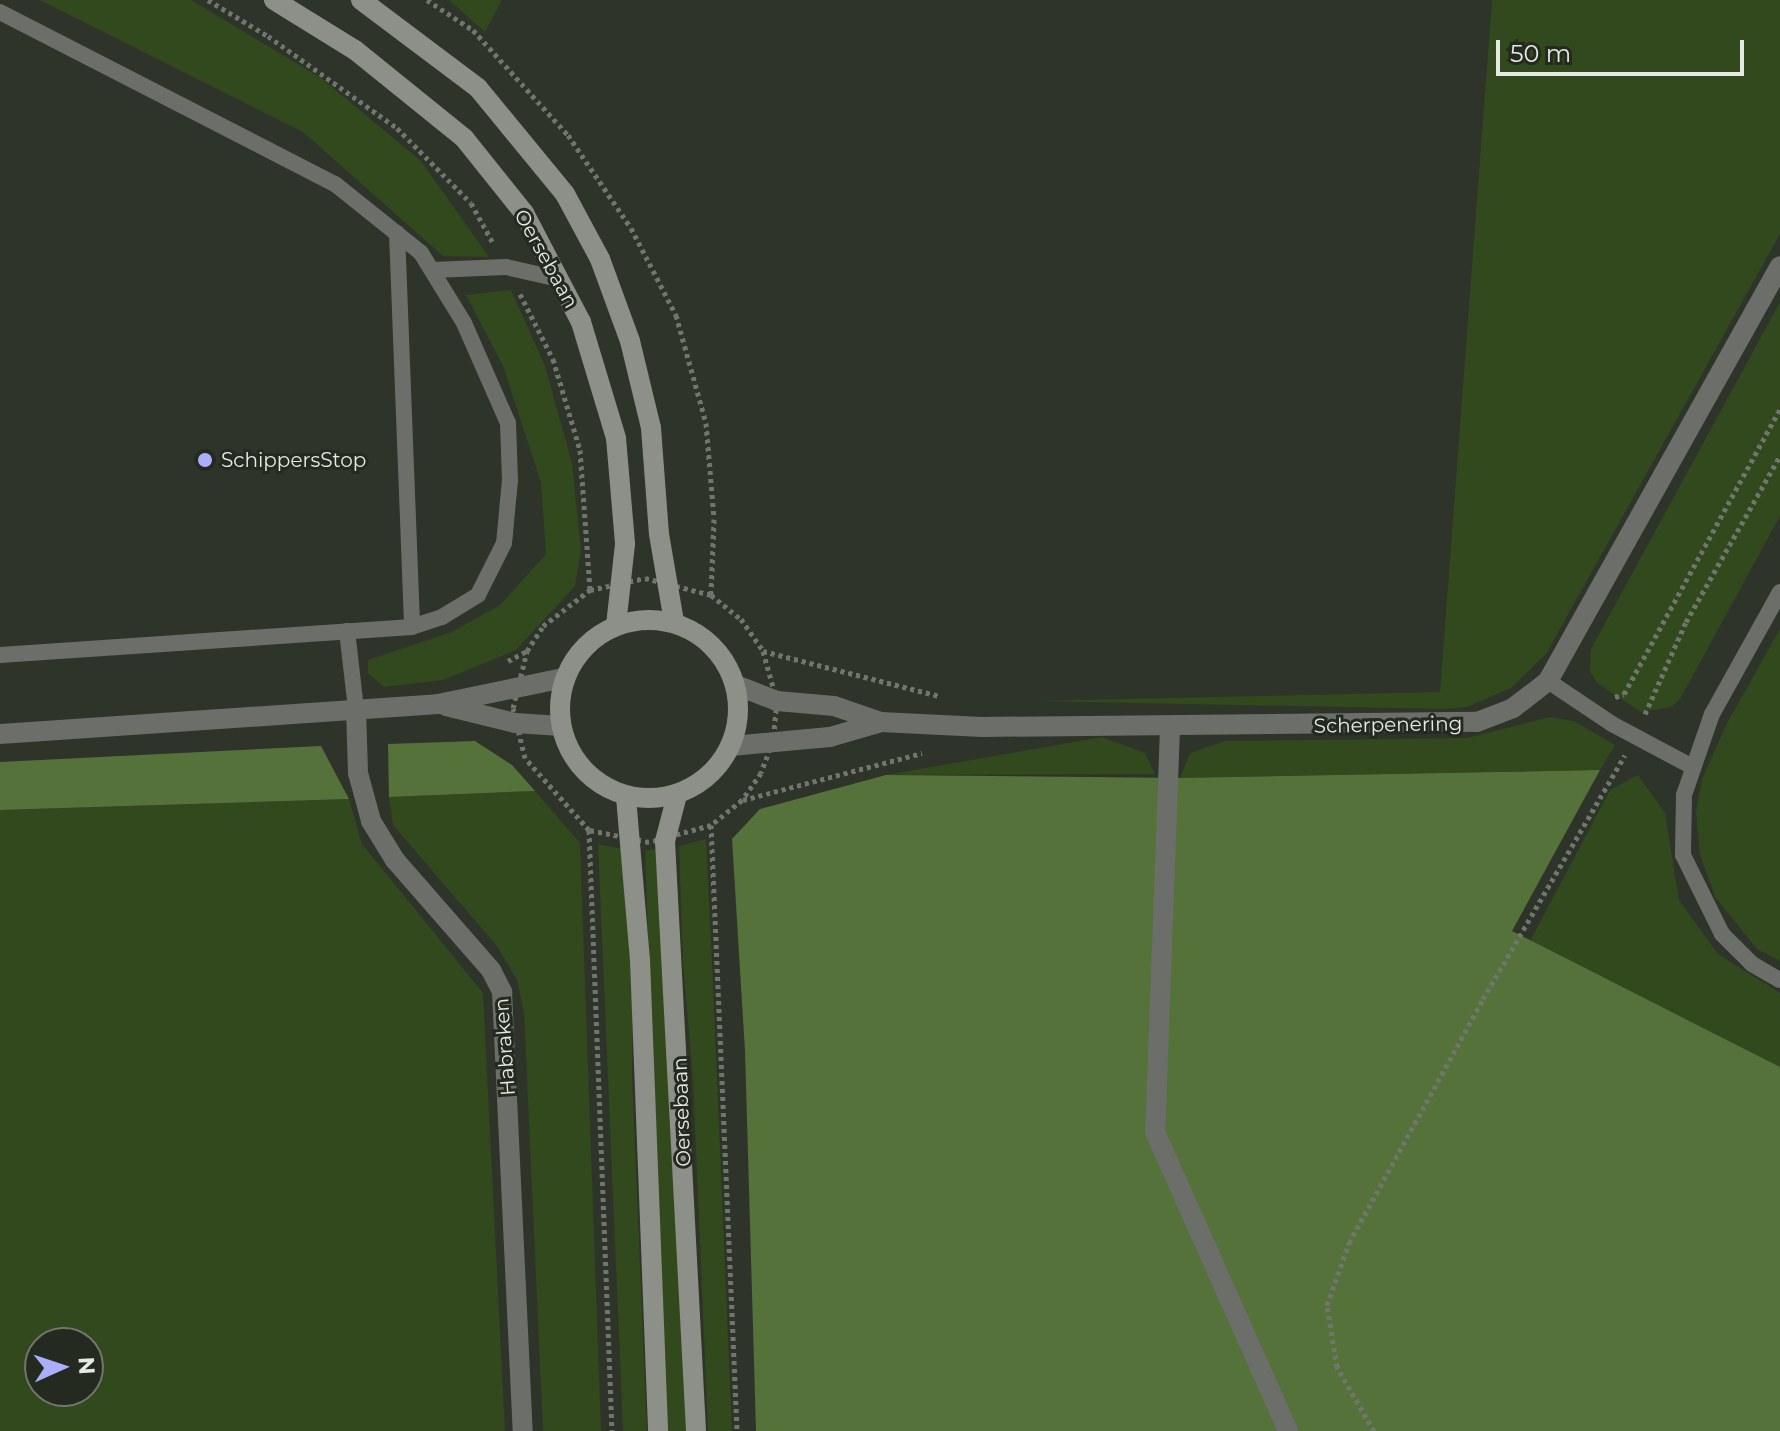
<!DOCTYPE html>
<style>
body{margin:0}
#map{position:relative;width:1780px;height:1431px;overflow:hidden;background:#2e342a;font-family:Montserrat,sans-serif}
div>[style]{position:absolute}
.green>*{inset:0;background:#32481d}
.forest>*{inset:0;background:#55723a}
.path>*{height:5px;margin-top:-2.5px;transform-origin:0;background:repeating-linear-gradient(90deg,#70766d 0 4px,transparent 0 8px)}
.lane>*{height:16px;margin:-8px;padding:0 8px;transform-origin:8px;border-radius:8px;background:#6c6f69}
.street>*{height:20px;margin:-10px;padding:0 10px;transform-origin:10px;border-radius:10px;background:#6c6f69}
.secondary>*{height:20px;margin:-10px;padding:0 10px;transform-origin:10px;border-radius:10px;background:#8c9088}
.secondary>.ring{margin:-10px;padding:0;box-sizing:content-box;background:none;border:20px solid #8c9088;border-radius:50%}
.dots>*{width:22px;height:22px;translate:-50% -50%;box-sizing:border-box;border:4px solid #252a20;border-radius:50%}
span{translate:-50% -50%;white-space:nowrap;text-align:center;line-height:1.15;-webkit-text-stroke:6px #252a20;paint-order:stroke}
.street-label{font-size:20px;color:#e5e9e3}
.poi-label{font-size:20px;color:#e5e9e3}
.left{translate:0 -50%;text-align:left}
.north{position:absolute;left:24px;top:1327px;width:80px;height:80px;box-sizing:border-box;background:#252a20;border:2px solid #72766e;border-radius:50%;rotate:87deg;font-size:22px;font-weight:700;line-height:32px;text-align:center;color:#e5e9e3}
.north::after{content:'';display:block;margin:auto;width:28px;height:36px;background:#abaffb;clip-path:polygon(50% 0,100% 100%,50% 72%,0 100%)}
.scale{position:absolute;left:1496px;top:40px;width:248px;height:36px;box-sizing:border-box;border:4px solid #e5e9e3;border-top:0;padding-left:10px;font-size:24px;line-height:28px;white-space:nowrap;color:#e5e9e3;-webkit-text-stroke:6px #252a20;paint-order:stroke}
</style>
<div id="map">
<div class="green">
<div style="clip-path:polygon(40px 0,191px 0,321px 78px,421px 161px,489px 257px,443px 256px,303px 132px)"></div>
<div style="clip-path:polygon(449px 0,502px 0,485px 32px)"></div>
<div style="clip-path:polygon(1492px 0,1780px 0,1780px 234px,1546px 654px,1511px 688px,1467px 707px,1444px 709px,1035px 701px,1440px 692px)"></div>
<div style="clip-path:polygon(511px 290px,545px 366px,572px 463px,581px 550px,575px 586px,516px 650px,443px 680px,384px 687px,368px 673px,368px 660px,452px 632px,500px 605px,546px 554px,541px 482px,503px 366px,466px 295px)"></div>
<div style="clip-path:polygon(1780px 302px,1780px 516px,1680px 699px,1671px 707px,1641px 712px,1597px 683px,1590px 672px,1591px 649px)"></div>
<div style="clip-path:polygon(1780px 629px,1780px 961px,1757px 949px,1715px 897px,1700px 854px,1696px 812px,1702px 779px,1726px 725px)"></div>
<div style="clip-path:polygon(1550px 717px,1574px 721px,1615px 745px,1600px 770px,1180px 778px,1190px 753px,1225px 741px,1467px 738px)"></div>
<div style="clip-path:polygon(1102px 737px,1145px 753px,1155px 774px,886px 775px)"></div>
<div style="clip-path:polygon(1638px 775px,1665px 813px,1679px 900px,1718px 954px,1780px 993px,1780px 1067px,1530px 941px,1610px 790px)"></div>
<div style="clip-path:polygon(535px 791px,580px 843px,601px 1431px,543px 1431px,524px 1012px,517px 980px,497px 946px,393px 825px,389px 797px)"></div>
<div style="clip-path:polygon(evenodd,349px 799px,362px 844px,483px 993px,505px 1431px,0 1431px,0 810px,349px 799px,40px 1343px,88px 1343px,88px 1391px,40px 1391px,40px 1343px)"></div>
<div style="clip-path:polygon(706px 839px,712px 961px,732px 1431px,708px 1431px,693px 1080px,683px 963px,679px 846px)"></div>
<div style="clip-path:polygon(598px 844px,623px 849px,633px 976px,632px 1073px,647px 1431px,623px 1431px)"></div>
<div style="clip-path:polygon(661px 849px,690px 1431px,665px 1431px,645px 850px)"></div>
</div>
<div class="forest">
<div style="clip-path:polygon(475px 741px,512px 765px,535px 791px,389px 797px,388px 744px)"></div>
<div style="clip-path:polygon(321px 746px,349px 799px,0 810px,0 762px)"></div>
<div style="clip-path:polygon(1600px 770px,1512px 931px,1780px 1067px,1780px 1431px,756px 1431px,745px 1051px,732px 839px,760px 809px,886px 775px,1180px 778px)"></div>
</div>
<div class="path">
<div style="left:208px;top:0;width:70px;rotate:31deg"></div>
<div style="left:268px;top:36px;width:158px;rotate:35.5deg"></div>
<div style="left:397px;top:128px;width:105px;rotate:45.4deg"></div>
<div style="left:471px;top:203px;width:46px;rotate:61.2deg"></div>
<div style="left:427px;top:0;width:55px;rotate:33.1deg"></div>
<div style="left:473px;top:30px;width:142px;rotate:47.9deg"></div>
<div style="left:568px;top:135px;width:112px;rotate:55.9deg"></div>
<div style="left:631px;top:228px;width:98px;rotate:62.7deg"></div>
<div style="left:676px;top:315px;width:112px;rotate:74.5deg"></div>
<div style="left:706px;top:423px;width:96px;rotate:85.2deg"></div>
<div style="left:714px;top:519px;width:76px;rotate:92.3deg"></div>
<div style="left:520px;top:294px;width:73px;rotate:63.1deg"></div>
<div style="left:553px;top:359px;width:95px;rotate:73.5deg"></div>
<div style="left:580px;top:450px;width:140px;rotate:85.9deg"></div>
<div style="left:645px;top:578px;width:68px;rotate:14.4deg"></div>
<div style="left:711px;top:595px;width:38px;rotate:39deg"></div>
<div style="left:741px;top:619px;width:39px;rotate:55deg"></div>
<div style="left:763px;top:651px;width:52px;rotate:74.4deg"></div>
<div style="left:777px;top:701px;width:40px;rotate:95.7deg"></div>
<div style="left:773px;top:741px;width:34px;rotate:111deg"></div>
<div style="left:761px;top:773px;width:33px;rotate:125deg"></div>
<div style="left:742px;top:800px;width:40px;rotate:141deg"></div>
<div style="left:711px;top:825px;width:64px;rotate:164.7deg"></div>
<div style="left:649px;top:842px;width:61px;rotate:-168.7deg"></div>
<div style="left:589px;top:830px;width:96px;rotate:-131.6deg"></div>
<div style="left:525px;top:758px;width:51px;rotate:-103.5deg"></div>
<div style="left:513px;top:708px;width:59px;rotate:-76.2deg"></div>
<div style="left:527px;top:651px;width:30px;rotate:-57deg"></div>
<div style="left:543px;top:626px;width:59px;rotate:-37.5deg"></div>
<div style="left:590px;top:590px;width:56px;rotate:-12.3deg"></div>
<div style="left:763px;top:651px;width:182px;rotate:14.3deg"></div>
<div style="left:508px;top:661px;width:21px;rotate:-28deg"></div>
<div style="left:1615px;top:697px;width:9px;rotate:-18deg"></div>
<div style="left:1624px;top:694px;width:325px;rotate:-61.3deg"></div>
<div style="left:1645px;top:714px;width:101px;rotate:-66deg"></div>
<div style="left:1686px;top:622px;width:191px;rotate:-60.5deg"></div>
<div style="left:743px;top:800px;width:185px;rotate:-14.7deg"></div>
<div style="left:711px;top:825px;width:607px;rotate:87.54deg"></div>
<div style="left:589px;top:830px;width:601px;rotate:87.81deg"></div>
<div style="left:1374px;top:1431px;width:74px;rotate:-120deg"></div>
<div style="left:1337px;top:1367px;width:63px;rotate:-99.2deg"></div>
<div style="left:1327px;top:1305px;width:66px;rotate:-70.5deg"></div>
<div style="left:1349px;top:1243px;width:278px;rotate:-61.2deg"></div>
<div style="left:1483px;top:999px;width:282px;rotate:-59.8deg"></div>
</div>
<div class="lane">
<div style="left:0;top:12px;width:377px;rotate:27.2deg"></div>
<div style="left:335px;top:184px;width:110px;rotate:38.7deg"></div>
<div style="left:421px;top:253px;width:82px;rotate:58.4deg"></div>
<div style="left:464px;top:323px;width:109px;rotate:66.3deg"></div>
<div style="left:508px;top:423px;width:57px;rotate:88deg"></div>
<div style="left:510px;top:480px;width:63px;rotate:95.4deg"></div>
<div style="left:504px;top:543px;width:58px;rotate:116.6deg"></div>
<div style="left:478px;top:595px;width:42px;rotate:148.6deg"></div>
<div style="left:442px;top:617px;width:32px;rotate:162deg"></div>
<div style="left:412px;top:627px;width:413px;rotate:176.1deg"></div>
<div style="left:397px;top:233px;width:394px;rotate:87.8deg"></div>
<div style="left:432px;top:270px;width:74px;rotate:-2.3deg"></div>
<div style="left:506px;top:267px;width:54px;rotate:12.8deg"></div>
<div style="left:1780px;top:592px;width:140px;rotate:119.1deg"></div>
<div style="left:1712px;top:714px;width:86px;rotate:109.1deg"></div>
<div style="left:1684px;top:795px;width:60px;rotate:91deg"></div>
<div style="left:1683px;top:855px;width:88px;rotate:63.7deg"></div>
<div style="left:1722px;top:934px;width:42px;rotate:45deg"></div>
<div style="left:1752px;top:964px;width:32px;rotate:30deg"></div>
<div style="left:347px;top:631px;width:79px;rotate:83.4deg"></div>
<div style="left:1548px;top:681px;width:77px;rotate:33.9deg"></div>
<div style="left:1612px;top:724px;width:92px;rotate:28deg"></div>
</div>
<div class="street">
<div style="left:736px;top:685px;width:44px;rotate:21.3deg"></div>
<div style="left:777px;top:701px;width:57px;rotate:5deg"></div>
<div style="left:834px;top:706px;width:50px;rotate:18.8deg"></div>
<div style="left:881px;top:722px;width:101px;rotate:2.8deg"></div>
<div style="left:982px;top:727px;width:495px;rotate:-0.6deg"></div>
<div style="left:1477px;top:722px;width:39px;rotate:-21deg"></div>
<div style="left:1513px;top:708px;width:44px;rotate:-37.6deg"></div>
<div style="left:1548px;top:681px;width:475px;rotate:-60.8deg"></div>
<div style="left:446px;top:706px;width:71px;rotate:13.8deg"></div>
<div style="left:515px;top:723px;width:46px;rotate:3.7deg"></div>
<div style="left:356px;top:709px;width:64px;rotate:88.2deg"></div>
<div style="left:358px;top:773px;width:50px;rotate:74.8deg"></div>
<div style="left:371px;top:821px;width:46px;rotate:58.4deg"></div>
<div style="left:395px;top:860px;width:146px;rotate:48.9deg"></div>
<div style="left:491px;top:970px;width:25px;rotate:63deg"></div>
<div style="left:502px;top:992px;width:440px;rotate:87.3deg"></div>
<div style="left:1170px;top:728px;width:404px;rotate:92.1deg"></div>
<div style="left:1155px;top:1132px;width:327px;rotate:66deg"></div>
<div style="left:0;top:734px;width:439px;rotate:-3.9deg"></div>
<div style="left:438px;top:704px;width:129px;rotate:-11.7deg"></div>
<div style="left:731px;top:746px;width:99px;rotate:-5.2deg"></div>
<div style="left:830px;top:737px;width:53px;rotate:-16.4deg"></div>
</div>
<div class="secondary">
<div style="left:274px;top:0;width:95px;rotate:31.7deg"></div>
<div style="left:355px;top:50px;width:140px;rotate:38.9deg"></div>
<div style="left:464px;top:138px;width:96px;rotate:51.3deg"></div>
<div style="left:524px;top:213px;width:123px;rotate:62.4deg"></div>
<div style="left:581px;top:322px;width:121px;rotate:73.2deg"></div>
<div style="left:616px;top:438px;width:106px;rotate:85.1deg"></div>
<div style="left:625px;top:544px;width:81px;rotate:96.3deg"></div>
<div style="left:361px;top:0;width:146px;rotate:36.9deg"></div>
<div style="left:478px;top:88px;width:137px;rotate:50.6deg"></div>
<div style="left:565px;top:194px;width:74px;rotate:61.7deg"></div>
<div style="left:600px;top:259px;width:87px;rotate:69.9deg"></div>
<div style="left:630px;top:341px;width:89px;rotate:76.4deg"></div>
<div style="left:651px;top:428px;width:106px;rotate:85.7deg"></div>
<div style="left:659px;top:534px;width:89px;rotate:80.3deg"></div>
<div class="ring" style="left:560px;top:620px;width:158px;height:158px"></div>
<div style="left:677px;top:795px;width:48px;rotate:104.6deg"></div>
<div style="left:665px;top:841px;width:591px;rotate:86.99deg"></div>
<div style="left:626px;top:797px;width:164px;rotate:85.1deg"></div>
<div style="left:640px;top:960px;width:471px;rotate:87.8deg"></div>
</div>
<div class="dots">
<div style="left:205px;top:460px;background:#abaffb"></div>
</div>
<div class="street-label">
<span style="left:546px;top:259px;rotate:61deg">Oersebaan</span>
<span style="left:1388px;top:725px;rotate:-1deg">Scherpenering</span>
<span style="left:505px;top:1047px;rotate:-94deg">Habraken</span>
<span style="left:682px;top:1112px;rotate:-92deg">Oersebaan</span>
</div>
<div class="poi-label">
<span class="left" style="left:221px;top:460px">SchippersStop</span>
</div>
<div class="north">N</div>
<div class="scale">50 m</div>
</div>
